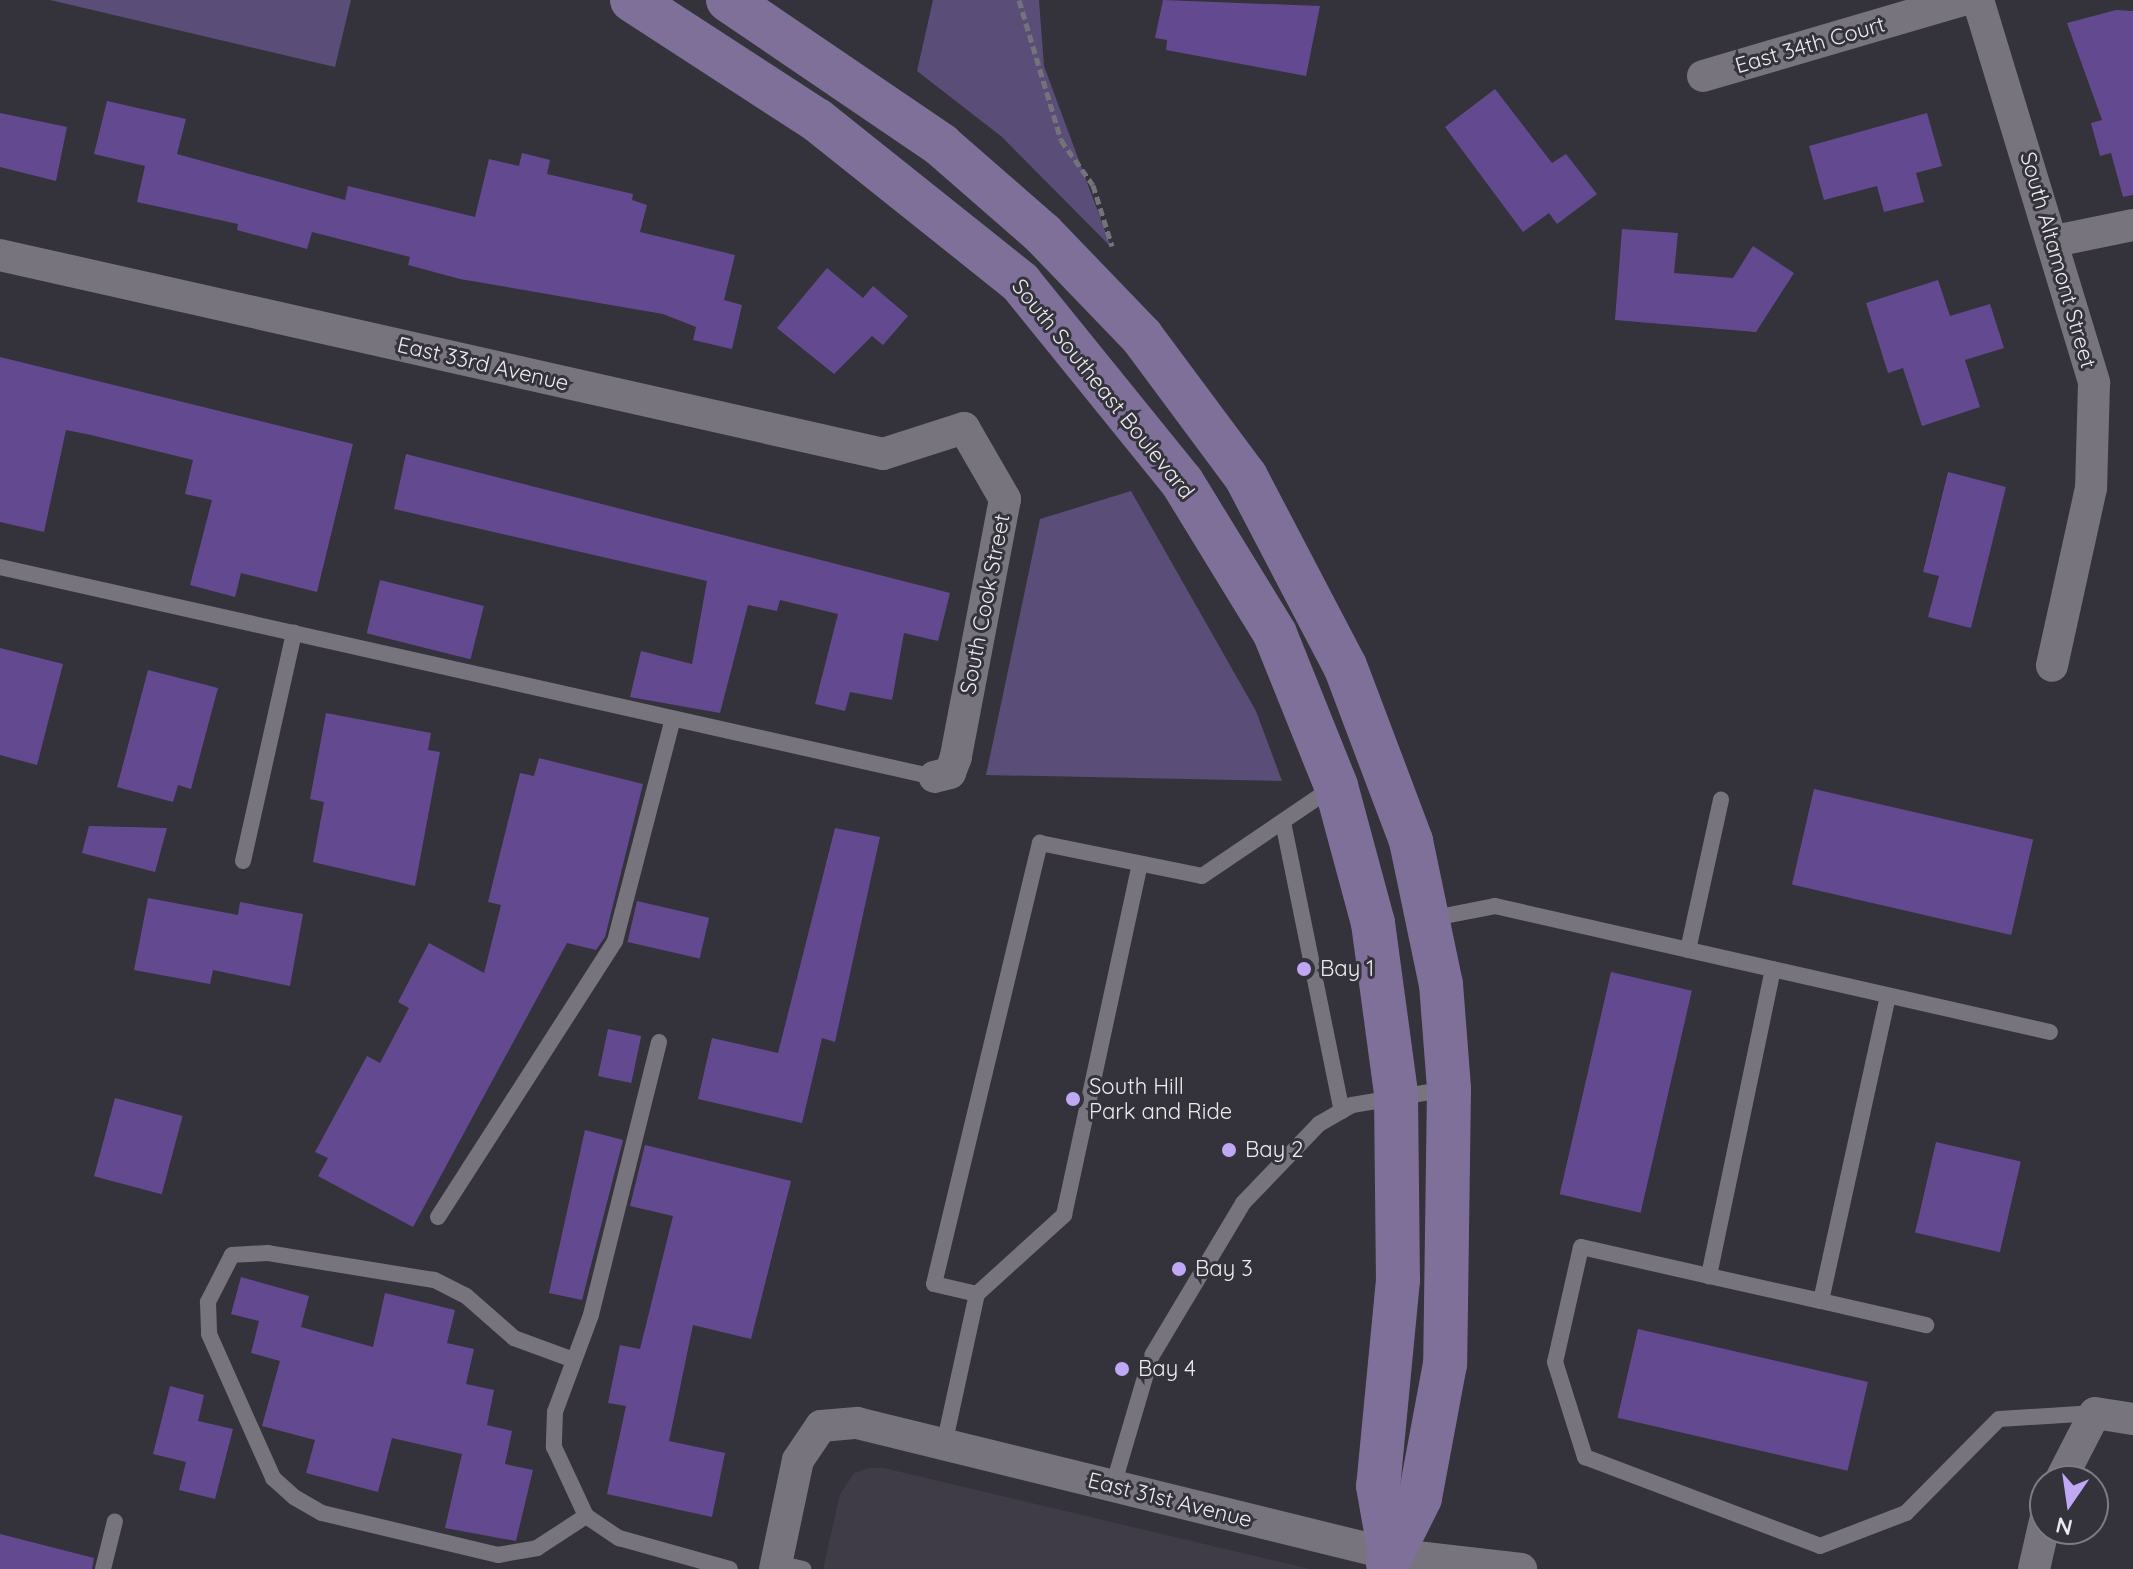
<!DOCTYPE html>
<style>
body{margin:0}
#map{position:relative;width:2133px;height:1569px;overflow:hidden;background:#34323a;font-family:Quicksand,sans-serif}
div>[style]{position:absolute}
.built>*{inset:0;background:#3f3b47}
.green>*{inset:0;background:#5a4d77}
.building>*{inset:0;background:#634a90;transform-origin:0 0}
.path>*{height:5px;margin-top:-2.5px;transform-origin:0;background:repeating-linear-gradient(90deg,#75737a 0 8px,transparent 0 12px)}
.lane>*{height:16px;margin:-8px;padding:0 8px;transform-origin:8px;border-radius:8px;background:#77747d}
.street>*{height:32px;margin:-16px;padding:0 16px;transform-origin:16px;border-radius:16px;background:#77747d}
.secondary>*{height:44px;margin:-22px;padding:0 22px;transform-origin:22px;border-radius:22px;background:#7f7099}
.dots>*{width:22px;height:22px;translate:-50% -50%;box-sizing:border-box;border:4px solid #34323a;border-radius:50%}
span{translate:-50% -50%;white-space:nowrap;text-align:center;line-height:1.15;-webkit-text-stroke:6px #34323a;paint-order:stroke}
.street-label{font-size:22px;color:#ebeaee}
.poi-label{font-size:22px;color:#ebeaee}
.left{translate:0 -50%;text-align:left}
.north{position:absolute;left:2029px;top:1465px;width:80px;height:80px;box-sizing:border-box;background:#34323a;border:2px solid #7d7c82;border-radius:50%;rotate:193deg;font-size:22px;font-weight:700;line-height:32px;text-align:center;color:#ebeaee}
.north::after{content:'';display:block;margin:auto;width:28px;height:36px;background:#c0a8f4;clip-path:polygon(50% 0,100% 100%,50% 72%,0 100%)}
</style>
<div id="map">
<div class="built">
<div style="clip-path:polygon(869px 1468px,884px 1468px,1310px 1569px,823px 1569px,840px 1494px,854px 1473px)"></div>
</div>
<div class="green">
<div style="clip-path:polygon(50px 0,351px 0,335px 67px)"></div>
<div style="clip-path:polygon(933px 0,1039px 0,1044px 66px,1111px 247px,1002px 137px,917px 71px)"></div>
<div style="clip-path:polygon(1131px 491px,1256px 711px,1282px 781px,986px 775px,1040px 519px)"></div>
</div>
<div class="building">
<div style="clip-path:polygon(1163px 0,1320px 6px,1306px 76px,1166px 50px,1167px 40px,1155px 38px)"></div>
<div style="clip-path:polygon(2116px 10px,2133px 11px,2133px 195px,2123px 197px,2111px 153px,2100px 156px,2091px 123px,2102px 120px,2067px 23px)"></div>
<div style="clip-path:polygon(1495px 89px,1552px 163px,1566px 154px,1597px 194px,1557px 224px,1549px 213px,1523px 232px,1445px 127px)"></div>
<div style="clip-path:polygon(107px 101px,186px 119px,177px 154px,345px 200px,348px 186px,475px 217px,489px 159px,519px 166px,522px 153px,550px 160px,547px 174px,633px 194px,632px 200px,647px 205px,640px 232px,735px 255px,724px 300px,742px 305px,732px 349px,693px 340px,696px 327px,663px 314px,460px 279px,408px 265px,410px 257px,312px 232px,307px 249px,237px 230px,238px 224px,137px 202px,145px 166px,94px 154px)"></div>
<div style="clip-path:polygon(0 113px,67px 127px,56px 181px,0 167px)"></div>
<div style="clip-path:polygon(1927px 113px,1942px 166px,1916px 173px,1924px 202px,1884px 212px,1877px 186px,1824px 200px,1809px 146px)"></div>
<div style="clip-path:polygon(1622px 229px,1678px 233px,1674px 273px,1733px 278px,1753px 246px,1794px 273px,1756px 332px,1615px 320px)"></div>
<div style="clip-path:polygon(827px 268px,863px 298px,873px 286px,908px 316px,883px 345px,872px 336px,834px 374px,777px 328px)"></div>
<div style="clip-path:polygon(1938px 280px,1950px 316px,1990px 304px,2004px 348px,1965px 360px,1980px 407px,1922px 426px,1903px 368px,1888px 373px,1866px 303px)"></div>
<div style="clip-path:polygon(0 357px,353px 444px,317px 592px,241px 573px,235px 597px,190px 585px,212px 500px,185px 494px,193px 460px,91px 435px,66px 430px,44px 532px,0 522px)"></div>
<div style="clip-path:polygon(406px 454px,950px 593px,938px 641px,904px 633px,892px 700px,850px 692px,845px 711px,815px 704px,838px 614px,780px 600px,777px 611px,748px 605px,720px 713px,630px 697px,641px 651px,692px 664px,707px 581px,394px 509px)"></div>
<div style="clip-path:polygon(1948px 472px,2006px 487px,1971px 628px,1928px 617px,1939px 576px,1923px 572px)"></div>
<div style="left:380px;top:580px;width:107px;height:55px;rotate:14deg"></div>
<div style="clip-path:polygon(0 648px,63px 664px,37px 765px,0 755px)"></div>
<div style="clip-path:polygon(148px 670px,218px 688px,191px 789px,178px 785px,173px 802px,117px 787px)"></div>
<div style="clip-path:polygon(326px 713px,431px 733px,428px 750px,440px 752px,415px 886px,313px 862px,324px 802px,310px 799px)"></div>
<div style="clip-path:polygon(539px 758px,643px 784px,605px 937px,596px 950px,567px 943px,413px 1227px,318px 1176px,328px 1158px,315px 1152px,367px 1056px,380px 1063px,409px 1008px,398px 1002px,429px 943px,484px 973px,501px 905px,488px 902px,520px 773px,534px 776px)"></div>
<div style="left:1814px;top:789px;width:225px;height:98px;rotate:13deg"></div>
<div style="clip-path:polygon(89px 826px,167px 828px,155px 872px,82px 853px)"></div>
<div style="clip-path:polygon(835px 828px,880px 837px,835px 1042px,822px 1038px,802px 1123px,698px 1099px,712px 1038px,778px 1053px)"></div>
<div style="clip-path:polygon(148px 898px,238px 915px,240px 902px,303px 914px,290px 986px,213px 970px,210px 984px,134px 970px)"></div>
<div style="left:637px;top:901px;width:74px;height:42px;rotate:13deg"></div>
<div style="left:1611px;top:972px;width:83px;height:228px;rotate:13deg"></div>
<div style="left:608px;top:1029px;width:34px;height:48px;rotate:12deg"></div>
<div style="left:115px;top:1098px;width:70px;height:81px;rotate:15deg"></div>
<div style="clip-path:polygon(585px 1130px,623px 1140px,582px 1300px,549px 1293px)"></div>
<div style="left:1936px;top:1142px;width:87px;height:93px;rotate:13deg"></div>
<div style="clip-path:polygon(645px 1145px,791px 1181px,751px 1339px,693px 1325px,669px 1441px,725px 1453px,712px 1517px,607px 1494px,626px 1406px,608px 1403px,620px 1345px,640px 1349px,673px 1216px,630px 1206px)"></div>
<div style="clip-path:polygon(241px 1277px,309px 1296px,301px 1327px,373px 1347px,385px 1293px,455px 1310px,447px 1343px,474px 1349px,466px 1384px,494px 1390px,487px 1425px,512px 1431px,505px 1464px,533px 1470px,516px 1541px,445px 1528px,462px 1454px,392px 1438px,378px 1492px,306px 1473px,315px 1440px,262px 1426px,280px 1361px,251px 1353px,259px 1321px,231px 1314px)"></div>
<div style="left:1638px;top:1329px;width:236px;height:91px;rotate:13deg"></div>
<div style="clip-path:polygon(170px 1386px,204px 1395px,198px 1421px,233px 1429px,215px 1499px,179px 1490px,186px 1462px,153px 1454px)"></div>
<div style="clip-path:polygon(0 1534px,94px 1558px,92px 1569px,0 1569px)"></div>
</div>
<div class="path">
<div style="left:1019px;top:0;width:146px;rotate:73.3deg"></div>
<div style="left:1061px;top:140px;width:55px;rotate:54.6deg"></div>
<div style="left:1093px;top:185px;width:64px;rotate:72.7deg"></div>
</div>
<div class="lane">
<div style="left:0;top:567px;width:957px;rotate:12.67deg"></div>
<div style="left:1283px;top:822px;width:295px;rotate:78.5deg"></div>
<div style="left:243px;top:861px;width:234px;rotate:-77.4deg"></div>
<div style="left:1429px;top:919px;width:67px;rotate:-11.1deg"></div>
<div style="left:1495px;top:906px;width:569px;rotate:12.79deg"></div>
<div style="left:1688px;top:950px;width:154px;rotate:-77.6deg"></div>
<div style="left:1773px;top:969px;width:314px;rotate:101.8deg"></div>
<div style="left:1709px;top:1276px;width:115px;rotate:12.6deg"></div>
<div style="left:1888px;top:996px;width:312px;rotate:102.4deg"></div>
<div style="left:1821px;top:1301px;width:108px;rotate:12.9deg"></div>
<div style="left:659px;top:1042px;width:281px;rotate:104deg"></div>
<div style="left:591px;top:1315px;width:103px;rotate:110.4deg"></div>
<div style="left:555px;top:1412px;width:35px;rotate:92deg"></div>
<div style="left:554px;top:1447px;width:76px;rotate:65.1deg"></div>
<div style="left:586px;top:1516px;width:40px;rotate:34deg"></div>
<div style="left:619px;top:1538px;width:115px;rotate:15.6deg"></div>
<div style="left:438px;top:1217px;width:328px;rotate:-57.3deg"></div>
<div style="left:615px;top:941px;width:230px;rotate:-75.4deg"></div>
<div style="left:1709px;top:1276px;width:131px;rotate:-167.2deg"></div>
<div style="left:1581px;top:1247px;width:118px;rotate:102.7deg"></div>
<div style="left:1555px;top:1362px;width:100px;rotate:72.5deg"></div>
<div style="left:1585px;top:1457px;width:251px;rotate:20.7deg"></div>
<div style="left:1820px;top:1546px;width:92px;rotate:-21deg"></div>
<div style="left:1906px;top:1513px;width:132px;rotate:-45.3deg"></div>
<div style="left:1999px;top:1419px;width:96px;rotate:-3.6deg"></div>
<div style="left:977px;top:1294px;width:118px;rotate:-42.2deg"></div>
<div style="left:1064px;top:1215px;width:355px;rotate:-77.8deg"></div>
<div style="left:571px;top:1359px;width:61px;rotate:-159.8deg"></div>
<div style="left:514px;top:1338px;width:64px;rotate:-138.8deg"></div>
<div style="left:466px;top:1296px;width:36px;rotate:-153deg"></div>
<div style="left:434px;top:1280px;width:168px;rotate:-170.8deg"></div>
<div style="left:268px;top:1253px;width:36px;rotate:177deg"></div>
<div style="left:232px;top:1255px;width:53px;rotate:117.1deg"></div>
<div style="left:208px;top:1302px;width:32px;rotate:88deg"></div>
<div style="left:209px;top:1334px;width:158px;rotate:66deg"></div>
<div style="left:273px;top:1478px;width:28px;rotate:42deg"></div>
<div style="left:294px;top:1497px;width:32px;rotate:30deg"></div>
<div style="left:322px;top:1513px;width:181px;rotate:13.4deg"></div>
<div style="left:498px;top:1555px;width:40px;rotate:-10deg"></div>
<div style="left:537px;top:1548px;width:59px;rotate:-33.1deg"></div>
<div style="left:944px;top:1445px;width:155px;rotate:-77.7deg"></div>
<div style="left:977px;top:1294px;width:44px;rotate:-166.9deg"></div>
<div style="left:934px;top:1284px;width:454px;rotate:-76.5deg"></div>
<div style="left:1040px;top:843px;width:165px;rotate:11.5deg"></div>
<div style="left:1202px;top:876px;width:161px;rotate:-34.1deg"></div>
<div style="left:1113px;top:1486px;width:134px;rotate:-73.6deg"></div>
<div style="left:1151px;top:1357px;width:179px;rotate:-59.1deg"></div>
<div style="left:1243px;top:1203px;width:110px;rotate:-46.1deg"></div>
<div style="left:1319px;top:1124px;width:38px;rotate:-30deg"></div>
<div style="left:1352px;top:1105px;width:97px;rotate:-9.5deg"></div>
<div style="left:777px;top:1563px;width:27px;rotate:13deg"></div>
<div style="left:103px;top:1569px;width:49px;rotate:-76deg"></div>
</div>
<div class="street">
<div style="left:1978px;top:0;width:400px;rotate:73.1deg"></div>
<div style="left:2094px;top:383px;width:105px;rotate:91.6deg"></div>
<div style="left:2091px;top:488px;width:182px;rotate:102.4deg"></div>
<div style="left:1703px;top:76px;width:271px;rotate:-16.3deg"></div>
<div style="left:2055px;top:241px;width:80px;rotate:-11.6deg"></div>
<div style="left:0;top:255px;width:905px;rotate:12.7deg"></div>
<div style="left:883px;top:454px;width:85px;rotate:-17.8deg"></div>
<div style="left:964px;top:428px;width:82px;rotate:60deg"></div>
<div style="left:1005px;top:499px;width:263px;rotate:100.8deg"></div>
<div style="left:956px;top:757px;width:17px;rotate:111deg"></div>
<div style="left:950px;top:773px;width:16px;rotate:166deg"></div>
<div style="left:2060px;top:1481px;width:76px;rotate:-62.8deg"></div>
<div style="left:2095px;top:1413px;width:38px;rotate:9deg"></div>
<div style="left:775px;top:1569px;width:111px;rotate:-78.1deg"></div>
<div style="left:798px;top:1460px;width:41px;rotate:-55.9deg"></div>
<div style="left:821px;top:1426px;width:36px;rotate:-5deg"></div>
<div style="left:857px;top:1423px;width:549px;rotate:13.81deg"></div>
<div style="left:1390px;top:1554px;width:132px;rotate:6.5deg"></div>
<div style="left:2034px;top:1569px;width:49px;rotate:-77.1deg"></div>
</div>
<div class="secondary">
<div style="left:632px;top:0;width:221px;rotate:33deg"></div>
<div style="left:817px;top:120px;width:260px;rotate:38.6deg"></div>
<div style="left:1020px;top:282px;width:257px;rotate:51deg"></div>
<div style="left:1182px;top:482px;width:178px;rotate:58.5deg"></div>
<div style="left:1275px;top:634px;width:164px;rotate:68.1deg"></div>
<div style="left:1336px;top:786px;width:142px;rotate:74.9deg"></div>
<div style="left:1373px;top:923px;width:172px;rotate:82.3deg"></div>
<div style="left:1396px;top:1093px;width:187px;rotate:89.4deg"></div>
<div style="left:1398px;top:1280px;width:207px;rotate:95.5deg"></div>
<div style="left:1378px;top:1486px;width:69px;rotate:80deg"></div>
<div style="left:728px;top:0;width:258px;rotate:34.2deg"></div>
<div style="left:941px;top:145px;width:135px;rotate:41.1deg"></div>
<div style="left:1043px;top:234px;width:143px;rotate:46.1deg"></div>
<div style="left:1142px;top:337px;width:174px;rotate:53.4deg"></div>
<div style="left:1246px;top:477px;width:213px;rotate:62.4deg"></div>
<div style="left:1345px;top:666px;width:187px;rotate:69.3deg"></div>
<div style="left:1411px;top:841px;width:146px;rotate:78.2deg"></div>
<div style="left:1441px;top:984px;width:105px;rotate:85.6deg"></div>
<div style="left:1449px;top:1089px;width:275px;rotate:90.8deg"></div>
<div style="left:1445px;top:1364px;width:136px;rotate:100.6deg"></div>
<div style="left:1420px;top:1498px;width:72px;rotate:116.6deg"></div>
</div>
<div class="dots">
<div style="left:1304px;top:969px;background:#c0a8f4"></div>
<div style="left:1073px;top:1099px;background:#c0a8f4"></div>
<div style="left:1229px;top:1150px;background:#c0a8f4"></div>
<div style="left:1179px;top:1269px;background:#c0a8f4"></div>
<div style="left:1122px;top:1369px;background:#c0a8f4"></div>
</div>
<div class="street-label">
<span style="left:1810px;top:45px;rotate:-16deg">East 34th Court</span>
<span style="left:2058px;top:260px;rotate:74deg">South Altamont Street</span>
<span style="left:483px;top:364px;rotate:13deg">East 33rd Avenue</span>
<span style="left:1103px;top:389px;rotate:51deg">South Southeast Boulevard</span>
<span style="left:985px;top:604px;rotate:-79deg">South Cook Street</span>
<span style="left:1170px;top:1500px;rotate:14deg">East 31st Avenue</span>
</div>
<div class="poi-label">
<span class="left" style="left:1320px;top:969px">Bay 1</span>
<span class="left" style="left:1089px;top:1099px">South Hill<br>Park and Ride</span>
<span class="left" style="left:1245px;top:1150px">Bay 2</span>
<span class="left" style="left:1195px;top:1269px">Bay 3</span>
<span class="left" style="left:1138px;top:1369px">Bay 4</span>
</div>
<div class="north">N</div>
</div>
